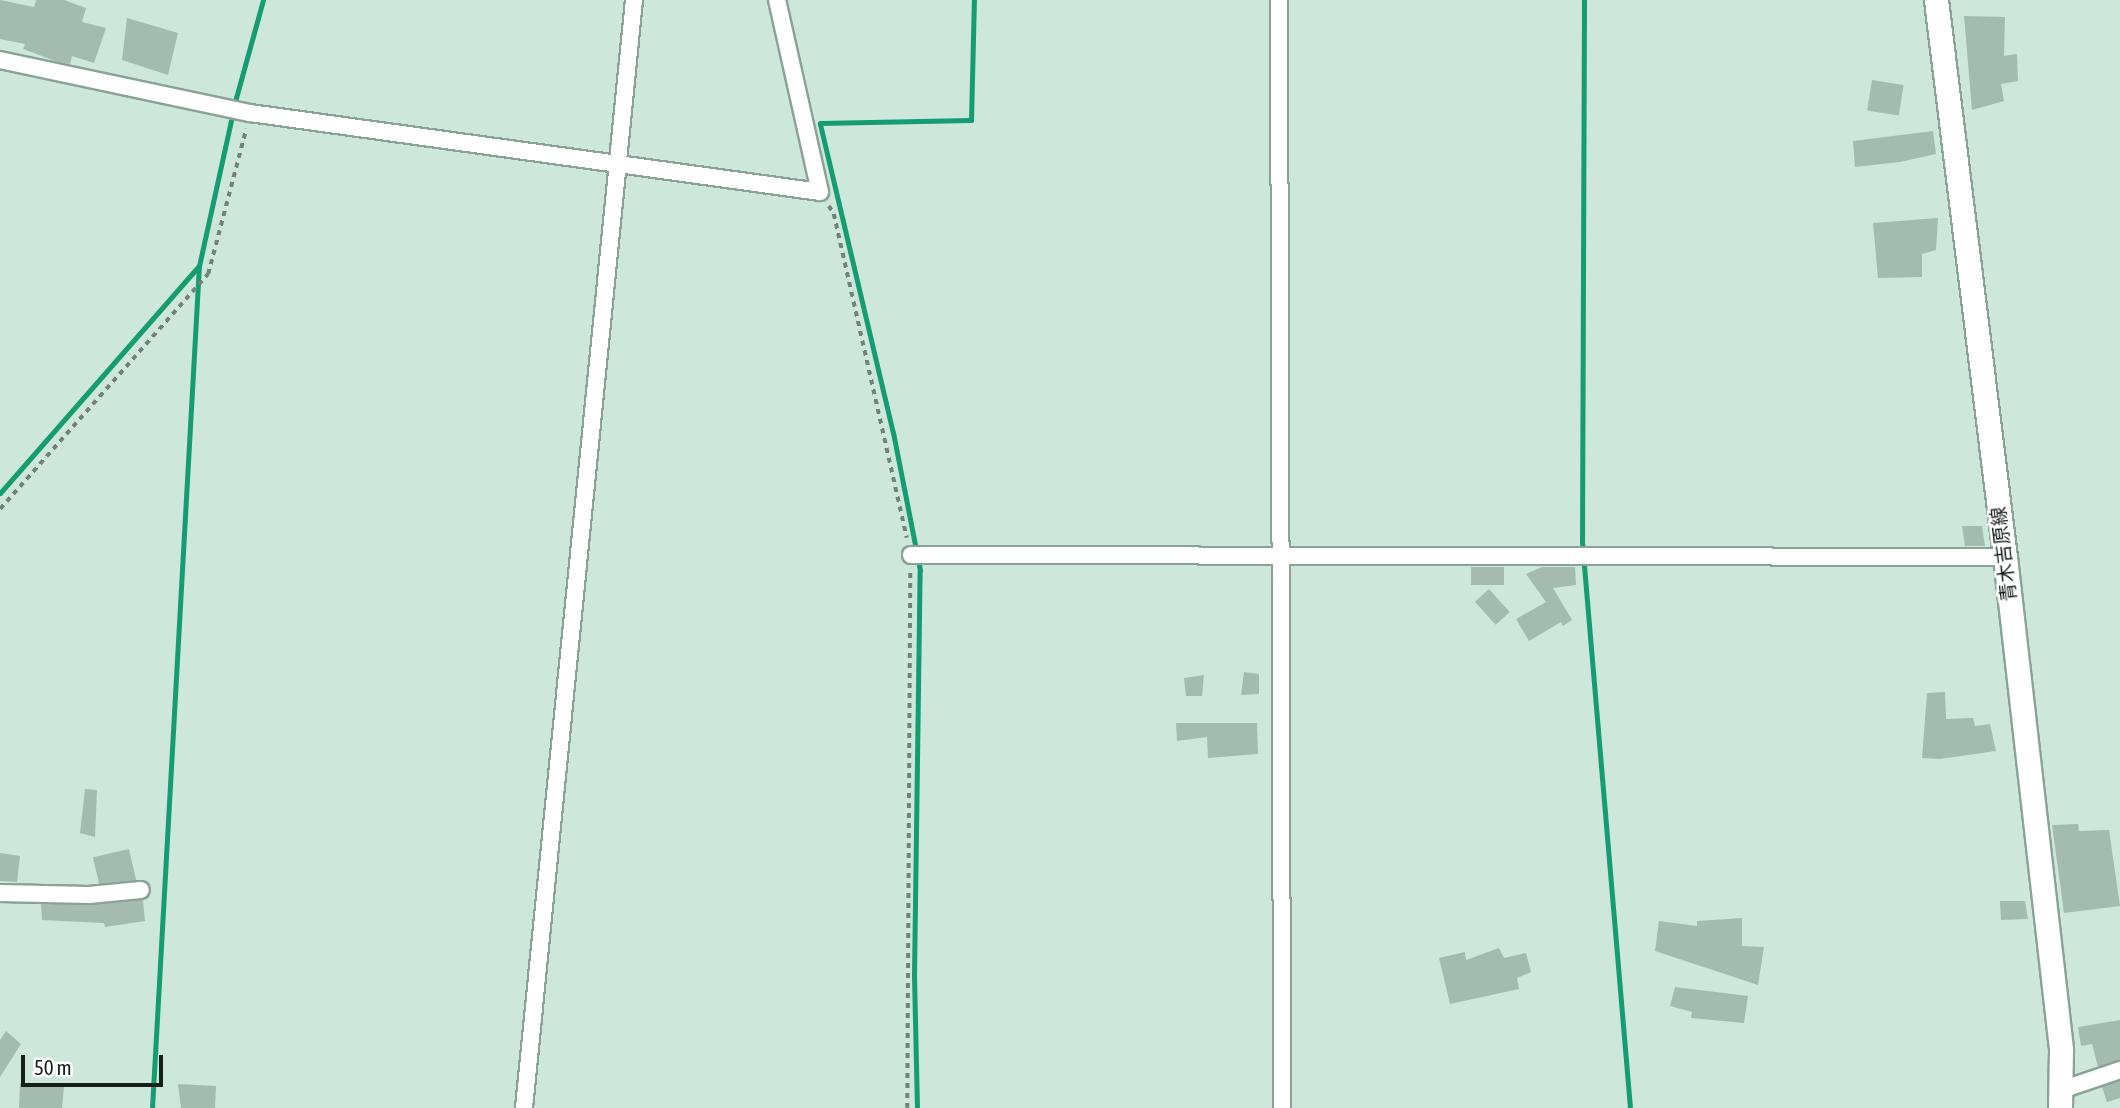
<!DOCTYPE html>
<meta charset="utf-8">
<style>
body{margin:0}
#map{position:relative;width:2120px;height:1108px;overflow:hidden;background:#cee7db;font-family:"Asap Condensed","Noto Sans JP",sans-serif}
div>[style]{position:absolute}
.stream>*{height:5px;margin:-2.5px;padding:0 2.5px;transform-origin:2.5px;border-radius:2.5px;background:#159c71}
.building>*{inset:0;background:#a4bcb0;transform-origin:0 0}
.path>*{height:3.5px;margin-top:-1.75px;transform-origin:0;background:repeating-linear-gradient(90deg,#718279 0 5px,transparent 0 10px)}
.roads{filter:drop-shadow(2px 0 #8ba397) drop-shadow(-2px 0 #8ba397) drop-shadow(0 2px #8ba397) drop-shadow(0 -2px #8ba397)}
.minor>*{height:16px;margin:-8px;padding:0 8px;transform-origin:8px;border-radius:8px;background:#fff}
.secondary>*{height:23px;margin:-11.5px;padding:0 11.5px;transform-origin:11.5px;border-radius:11.5px;background:#fff}
span{translate:-50% -50%;white-space:nowrap;text-align:center;line-height:1.15;-webkit-text-stroke:5px #fff;paint-order:stroke}
.street-label{font-size:19px;color:#151f1a}
.scale{position:absolute;left:21px;top:1055px;width:142px;height:32px;box-sizing:border-box;border:4px solid #151f1a;border-top:0;padding-left:9px;font-size:21px;line-height:24px;white-space:nowrap;color:#151f1a;-webkit-text-stroke:5px #fff;paint-order:stroke}
</style>
<div id="map">
<div class="stream">
<div style="left:1584px;top:0;width:542px;rotate:90.21deg"></div>
<div style="left:1582px;top:542px;width:568px;rotate:85.15deg"></div>
<div style="left:0;top:493px;width:302px;rotate:-48.8deg"></div>
<div style="left:199px;top:266px;width:172px;rotate:-77.6deg"></div>
<div style="left:236px;top:98px;width:102px;rotate:-74.6deg"></div>
<div style="left:152px;top:1108px;width:843px;rotate:-86.81deg"></div>
<div style="left:917px;top:1108px;width:133px;rotate:-91.3deg"></div>
<div style="left:914px;top:975px;width:405px;rotate:-89.2deg"></div>
<div style="left:920px;top:570px;width:140px;rotate:-101.1deg"></div>
<div style="left:893px;top:433px;width:318px;rotate:-103.3deg"></div>
<div style="left:820px;top:123px;width:151px;rotate:-1.1deg"></div>
<div style="left:971px;top:120px;width:120px;rotate:-88.6deg"></div>
</div>
<div class="building">
<div style="clip-path:polygon(0 0,34px 7px,36px 0,64px 0,86px 8px,82px 22px,106px 28px,94px 63px,72px 56px,70px 64px,58px 62px,23px 49px,25px 44px,0 39px)"></div>
<div style="clip-path:polygon(1964px 16px,2005px 17px,2004px 56px,2017px 54px,2018px 81px,2001px 84px,2004px 101px,1972px 110px)"></div>
<div style="clip-path:polygon(127px 18px,178px 33px,168px 75px,122px 60px)"></div>
<div style="left:1872px;top:80px;width:32px;height:31px;rotate:9deg"></div>
<div style="clip-path:polygon(1933px 131px,1936px 154px,1900px 162px,1855px 167px,1853px 141px)"></div>
<div style="clip-path:polygon(1938px 218px,1936px 250px,1922px 254px,1922px 277px,1878px 278px,1873px 223px)"></div>
<div style="clip-path:polygon(1962px 526px,1982px 526px,1985px 546px,1965px 546px)"></div>
<div style="left:1471px;top:567px;width:33px;height:18px"></div>
<div style="clip-path:polygon(1542px 567px,1575px 567px,1576px 585px,1553px 588px,1572px 620px,1563px 626px,1561px 622px,1529px 641px,1516px 619px,1546px 602px,1526px 574px)"></div>
<div style="left:1489px;top:589px;width:31px;height:19px;rotate:48deg"></div>
<div style="clip-path:polygon(1244px 672px,1259px 674px,1259px 694px,1241px 695px)"></div>
<div style="clip-path:polygon(1204px 675px,1202px 696px,1186px 696px,1184px 678px)"></div>
<div style="clip-path:polygon(1945px 692px,1946px 719px,1973px 718px,1975px 726px,1990px 724px,1996px 751px,1940px 759px,1922px 758px,1927px 693px)"></div>
<div style="clip-path:polygon(1176px 723px,1257px 723px,1258px 754px,1208px 758px,1207px 737px,1177px 741px)"></div>
<div style="clip-path:polygon(85px 789px,97px 790px,95px 837px,80px 833px)"></div>
<div style="clip-path:polygon(2078px 824px,2079px 831px,2109px 830px,2120px 906px,2064px 913px,2052px 825px)"></div>
<div style="left:129px;top:849px;width:32px;height:37px;rotate:77deg"></div>
<div style="clip-path:polygon(0 853px,20px 856px,17px 882px,0 881px)"></div>
<div style="clip-path:polygon(143px 900px,145px 921px,105px 927px,104px 923px,42px 920px,41px 904px,90px 905px)"></div>
<div style="clip-path:polygon(2000px 901px,2025px 901px,2028px 919px,2001px 920px)"></div>
<div style="clip-path:polygon(1742px 918px,1742px 946px,1764px 947px,1758px 985px,1655px 951px,1659px 921px,1697px 926px,1697px 921px)"></div>
<div style="clip-path:polygon(1499px 948px,1504px 958px,1526px 953px,1531px 972px,1517px 978px,1519px 989px,1450px 1004px,1439px 958px,1465px 952px,1466px 960px)"></div>
<div style="clip-path:polygon(1675px 987px,1748px 996px,1744px 1023px,1691px 1018px,1692px 1012px,1670px 1006px)"></div>
<div style="clip-path:polygon(2120px 1020px,2120px 1060px,2098px 1067px,2092px 1044px,2081px 1046px,2078px 1027px)"></div>
<div style="clip-path:polygon(6px 1031px,21px 1044px,0 1077px,0 1040px)"></div>
<div style="clip-path:polygon(2120px 1081px,2120px 1098px,2107px 1102px,2102px 1087px)"></div>
<div style="clip-path:polygon(20px 1083px,64px 1087px,62px 1108px,19px 1108px)"></div>
<div style="clip-path:polygon(178px 1084px,216px 1086px,215px 1108px,181px 1108px)"></div>
</div>
<div class="path">
<div style="left:829px;top:206px;width:9px;rotate:58deg"></div>
<div style="left:834px;top:214px;width:332px;rotate:77.3deg"></div>
<div style="left:0;top:509px;width:314px;rotate:-48.5deg"></div>
<div style="left:208px;top:274px;width:150px;rotate:-75.3deg"></div>
<div style="left:907px;top:1108px;width:538px;rotate:-89.68deg"></div>
</div>
<div class="roads">
<div class="minor">
<div style="left:1279px;top:0;width:1108px;rotate:89.84deg"></div>
<div style="left:0;top:60px;width:256px;rotate:12deg"></div>
<div style="left:250px;top:113px;width:575px;rotate:7.89deg"></div>
<div style="left:820px;top:192px;width:197px;rotate:-102.6deg"></div>
<div style="left:911px;top:555px;width:1094px;rotate:0.1deg"></div>
<div style="left:0;top:893px;width:89px;rotate:1.3deg"></div>
<div style="left:89px;top:895px;width:52px;rotate:-5.5deg"></div>
<div style="left:2061px;top:1090px;width:62px;rotate:-18.7deg"></div>
<div style="left:524px;top:1108px;width:1113px;rotate:-84.33deg"></div>
</div>
<div class="secondary">
<div style="left:1936px;top:0;width:561px;rotate:82.94deg"></div>
<div style="left:2005px;top:557px;width:496px;rotate:83.5deg"></div>
<div style="left:2061px;top:1050px;width:58px;rotate:91deg"></div>
</div>
</div>
<div class="street-label">
<span style="left:2004px;top:554px;rotate:-97deg">青木吉原線</span>
</div>
<div class="scale">50 m</div>
</div>
